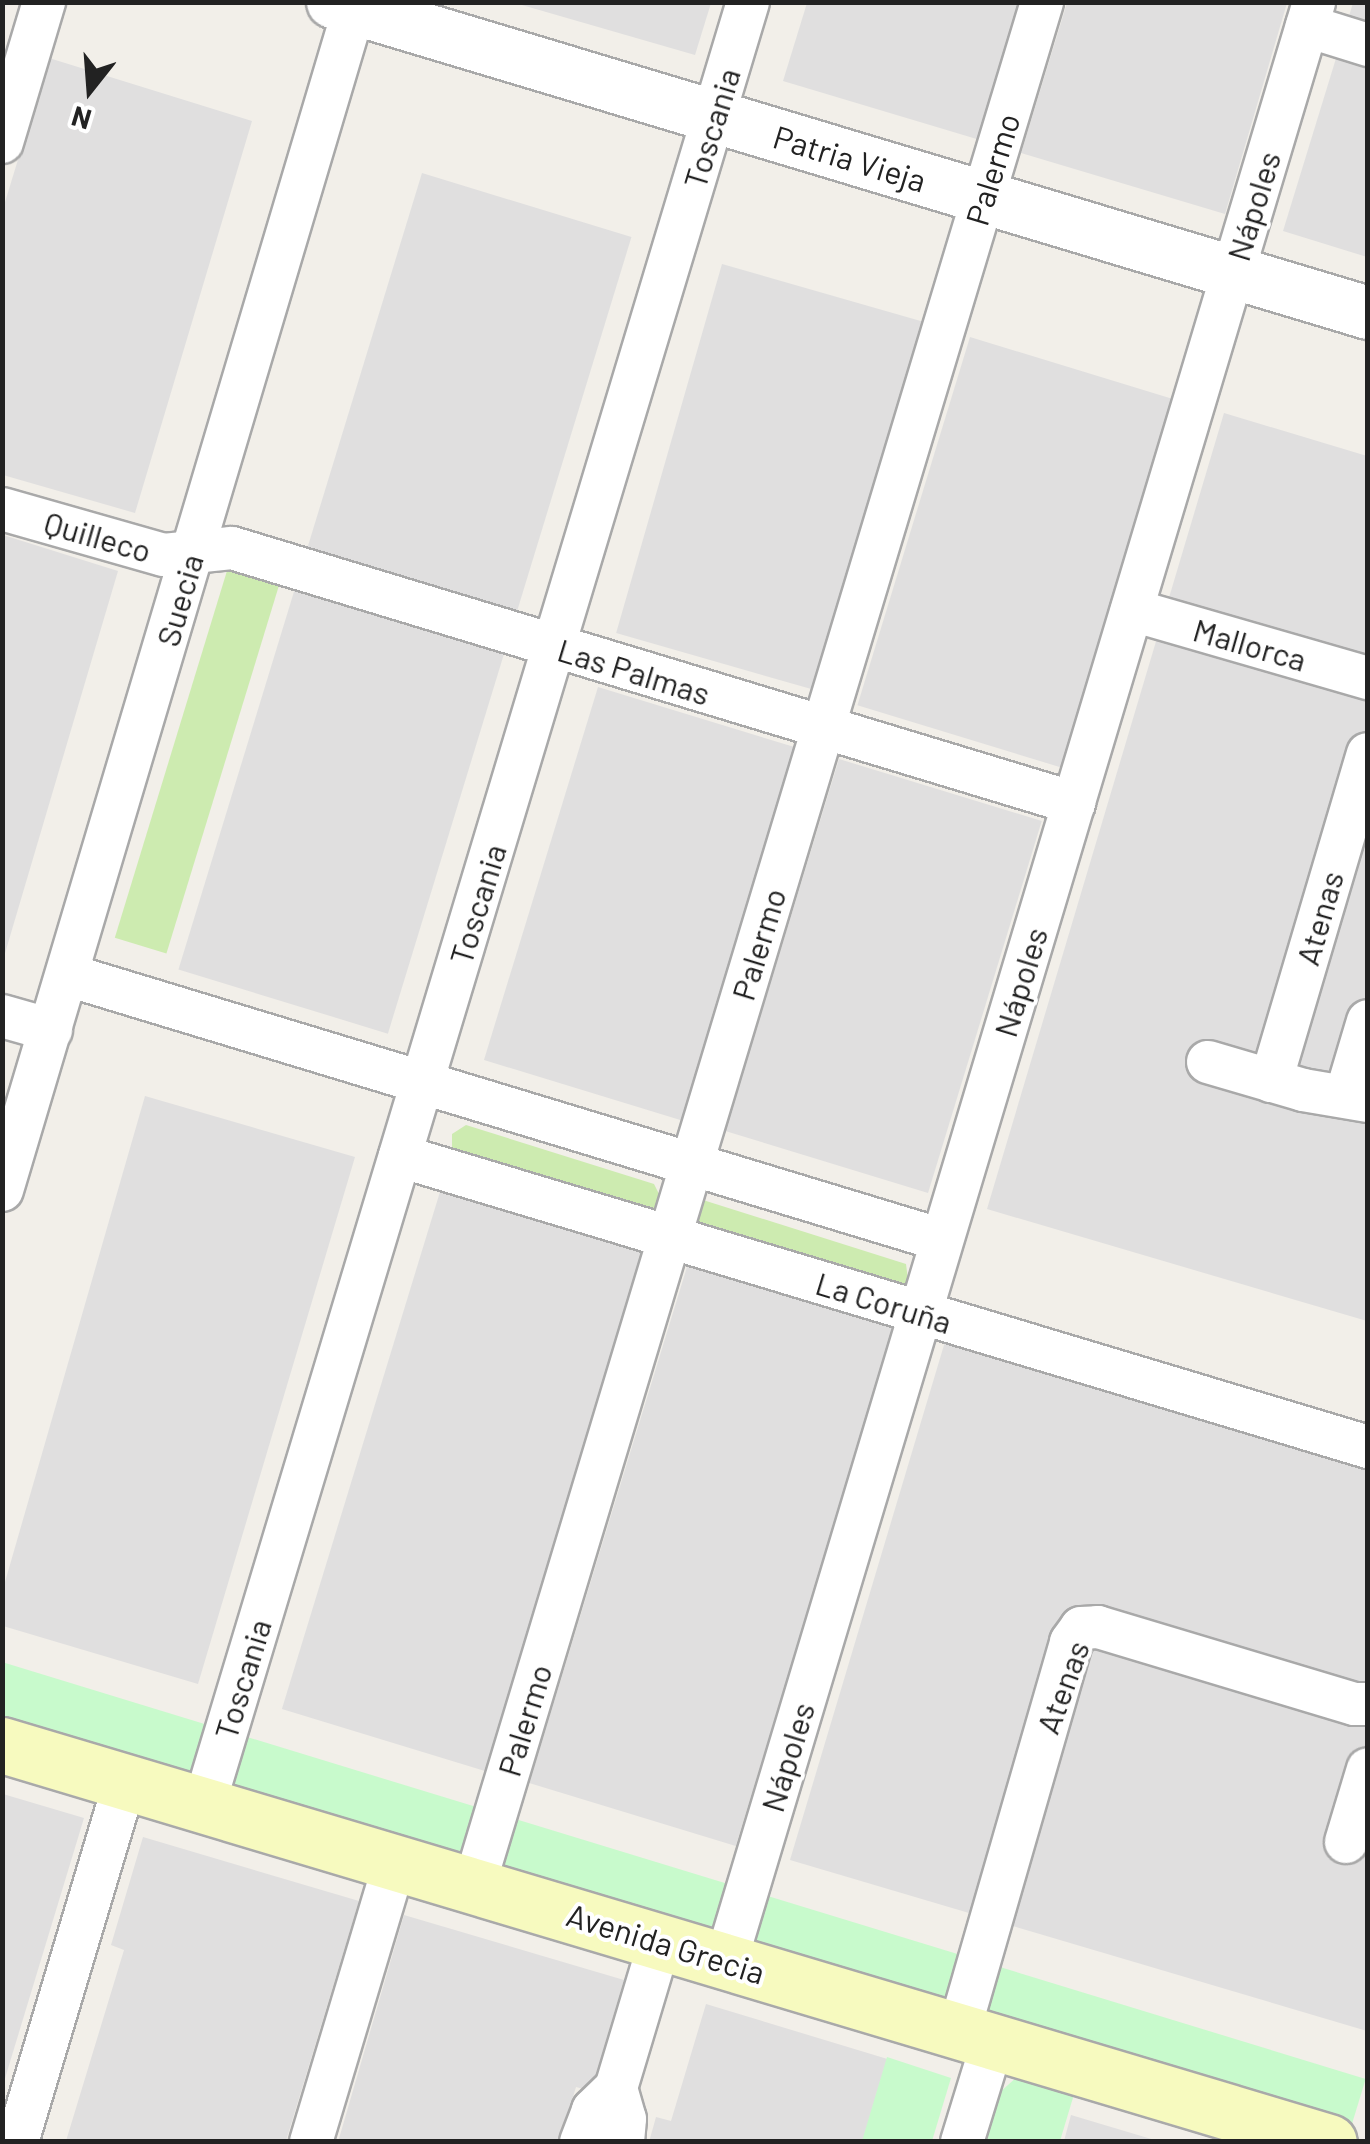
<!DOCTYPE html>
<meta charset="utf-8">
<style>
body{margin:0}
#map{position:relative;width:1370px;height:2144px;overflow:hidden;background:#f2efe9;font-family:Barlow,sans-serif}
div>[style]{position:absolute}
.residential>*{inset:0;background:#e0dfdf;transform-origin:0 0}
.grass>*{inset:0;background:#cdebb0;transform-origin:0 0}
.park>*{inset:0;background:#c8facc;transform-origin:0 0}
.roads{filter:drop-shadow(2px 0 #a9a9a9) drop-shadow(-2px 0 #a9a9a9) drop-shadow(0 2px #a9a9a9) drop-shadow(0 -2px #a9a9a9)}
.minor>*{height:42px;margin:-21px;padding:0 21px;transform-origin:21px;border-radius:21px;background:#fff}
.tertiary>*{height:52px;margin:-26px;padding:0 26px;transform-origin:26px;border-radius:26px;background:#fff}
.secondary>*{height:55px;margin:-27.5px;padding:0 27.5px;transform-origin:27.5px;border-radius:27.5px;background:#f7fabf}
span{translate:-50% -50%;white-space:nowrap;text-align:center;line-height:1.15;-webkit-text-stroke:8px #fff;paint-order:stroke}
.street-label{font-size:32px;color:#222}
.frame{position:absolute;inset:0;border:5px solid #222;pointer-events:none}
.north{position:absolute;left:40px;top:40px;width:100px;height:100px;-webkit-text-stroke:8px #fff;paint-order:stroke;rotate:197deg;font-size:28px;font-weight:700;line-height:40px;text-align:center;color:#222}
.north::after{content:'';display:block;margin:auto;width:35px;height:45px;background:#222;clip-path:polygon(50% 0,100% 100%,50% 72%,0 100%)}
</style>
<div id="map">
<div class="residential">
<div style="clip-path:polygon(515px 3px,711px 3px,695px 55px)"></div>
<div style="clip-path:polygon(807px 3px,1020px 3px,980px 140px,783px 81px)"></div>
<div style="clip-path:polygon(1067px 3px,1287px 3px,1225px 214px,1021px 153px)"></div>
<div style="clip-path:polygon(1353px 3px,1367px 3px,1367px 257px,1283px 231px)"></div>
<div style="clip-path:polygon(49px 58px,252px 121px,135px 513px,3px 475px,2px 212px)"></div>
<div style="left:422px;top:173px;width:219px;height:833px;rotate:17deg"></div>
<div style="left:722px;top:264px;width:213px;height:384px;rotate:16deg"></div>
<div style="left:970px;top:337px;width:213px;height:385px;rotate:17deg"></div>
<div style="clip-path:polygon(1224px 413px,1367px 456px,1367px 1321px,987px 1209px)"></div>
<div style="clip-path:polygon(3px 535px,118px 571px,3px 960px,2px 535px)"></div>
<div style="left:598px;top:687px;width:207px;height:390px;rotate:17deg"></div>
<div style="left:839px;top:759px;width:212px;height:389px;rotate:17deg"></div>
<div style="clip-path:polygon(145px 1096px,355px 1157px,198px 1684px,3px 1626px,3px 1589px)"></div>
<div style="left:443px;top:1182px;width:214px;height:551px;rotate:17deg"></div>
<div style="left:690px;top:1257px;width:216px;height:550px;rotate:17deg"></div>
<div style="clip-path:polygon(947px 1335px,1367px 1464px,1367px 2031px,790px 1860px)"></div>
<div style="clip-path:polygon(3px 1794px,84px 1818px,3px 2085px,2px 1794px)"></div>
<div style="clip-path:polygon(143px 1837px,359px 1901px,286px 2141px,66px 2141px,124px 1950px,111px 1945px)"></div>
<div style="clip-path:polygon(404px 1915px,624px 1980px,591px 2091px,576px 2087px,560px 2141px,338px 2142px)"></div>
<div style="clip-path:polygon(706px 2004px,894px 2061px,869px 2141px,649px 2142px,656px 2117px,671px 2121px)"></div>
<div style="clip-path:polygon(1071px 2115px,1158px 2141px,1064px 2141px)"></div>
</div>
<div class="grass">
<div style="left:230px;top:561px;width:54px;height:394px;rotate:17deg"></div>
<div style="clip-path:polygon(466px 1125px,654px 1184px,659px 1194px,656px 1206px,650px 1212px,452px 1150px,452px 1134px)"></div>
<div style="clip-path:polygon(703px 1200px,906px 1264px,908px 1280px,903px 1289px,695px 1231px,697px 1201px)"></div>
</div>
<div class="park">
<div style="left:2px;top:1662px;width:1426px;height:58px;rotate:17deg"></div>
<div style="clip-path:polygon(887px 2057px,951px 2078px,932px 2141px,862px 2141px)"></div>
<div style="clip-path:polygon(1019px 2075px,1075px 2091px,1060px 2141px,983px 2142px,999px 2093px)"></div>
</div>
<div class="roads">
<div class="minor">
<div style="left:1307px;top:26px;width:64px;rotate:17.3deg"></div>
<div style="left:2px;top:142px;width:146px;rotate:-73.3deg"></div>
<div style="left:2px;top:509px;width:168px;rotate:15.9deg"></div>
<div style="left:164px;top:555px;width:68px;rotate:-5.9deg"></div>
<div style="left:232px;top:548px;width:880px;rotate:16.85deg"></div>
<div style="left:1132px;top:610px;width:246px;rotate:16.1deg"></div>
<div style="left:68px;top:975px;width:913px;rotate:16.87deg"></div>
<div style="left:2px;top:1016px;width:51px;rotate:15.9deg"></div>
<div style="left:1208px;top:1062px;width:99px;rotate:16.4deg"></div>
<div style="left:1303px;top:1090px;width:66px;rotate:9.6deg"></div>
<div style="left:1271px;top:1081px;width:341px;rotate:-73.5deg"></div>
<div style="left:1346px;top:1095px;width:77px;rotate:-73.4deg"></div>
<div style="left:400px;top:1156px;width:1011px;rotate:16.73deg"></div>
<div style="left:2px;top:1190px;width:1232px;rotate:-73.4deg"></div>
<div style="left:204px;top:1805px;width:1883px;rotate:-73.21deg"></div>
<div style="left:1346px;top:1842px;width:76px;rotate:-73.2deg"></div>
<div style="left:474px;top:1886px;width:1968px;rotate:-73.22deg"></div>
<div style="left:726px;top:1961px;width:2045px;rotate:-73.29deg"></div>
<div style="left:959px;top:2031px;width:405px;rotate:-73.9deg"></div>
<div style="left:1071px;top:1642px;width:17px;rotate:-54deg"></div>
<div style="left:1081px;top:1628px;width:17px;rotate:-3deg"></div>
<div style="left:1098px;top:1627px;width:268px;rotate:16.7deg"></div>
<div style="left:1355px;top:1704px;width:13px"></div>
<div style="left:616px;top:2088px;width:32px;rotate:74deg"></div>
<div style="left:625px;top:2119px;width:23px;rotate:95deg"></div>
<div style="left:17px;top:2142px;width:376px;rotate:-73.3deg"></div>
<div style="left:311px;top:2142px;width:292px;rotate:-73.3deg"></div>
<div style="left:581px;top:2142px;width:34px;rotate:-69deg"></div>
<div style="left:593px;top:2110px;width:32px;rotate:-44deg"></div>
<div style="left:616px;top:2088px;width:153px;rotate:-73.3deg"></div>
<div style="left:962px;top:2142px;width:106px;rotate:-72.9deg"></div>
</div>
<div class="tertiary">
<div style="left:333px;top:2px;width:1081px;rotate:16.72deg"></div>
</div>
<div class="secondary">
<div style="left:2px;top:1745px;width:1385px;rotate:16.66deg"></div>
</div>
</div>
<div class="street-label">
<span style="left:711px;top:128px;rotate:-73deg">Toscania</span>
<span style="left:850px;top:158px;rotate:17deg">Patria Vieja</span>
<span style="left:992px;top:169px;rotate:-73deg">Palermo</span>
<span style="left:1253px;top:206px;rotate:-73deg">Nápoles</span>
<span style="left:98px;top:536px;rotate:16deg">Quilleco</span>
<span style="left:179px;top:600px;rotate:-74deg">Suecia</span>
<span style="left:1250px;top:644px;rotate:16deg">Mallorca</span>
<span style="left:634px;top:671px;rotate:17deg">Las Palmas</span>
<span style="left:477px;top:904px;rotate:-73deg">Toscania</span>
<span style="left:1319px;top:918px;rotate:-74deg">Atenas</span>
<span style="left:758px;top:944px;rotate:-73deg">Palermo</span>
<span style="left:1020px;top:982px;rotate:-73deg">Nápoles</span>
<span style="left:884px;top:1302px;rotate:17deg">La Coruña</span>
<span style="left:242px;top:1679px;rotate:-73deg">Toscania</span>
<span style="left:1062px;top:1687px;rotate:-70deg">Atenas</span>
<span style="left:524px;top:1720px;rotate:-73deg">Palermo</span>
<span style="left:787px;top:1757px;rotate:-73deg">Nápoles</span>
<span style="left:666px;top:1943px;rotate:17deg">Avenida Grecia</span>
</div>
<div class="frame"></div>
<div class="north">N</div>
</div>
